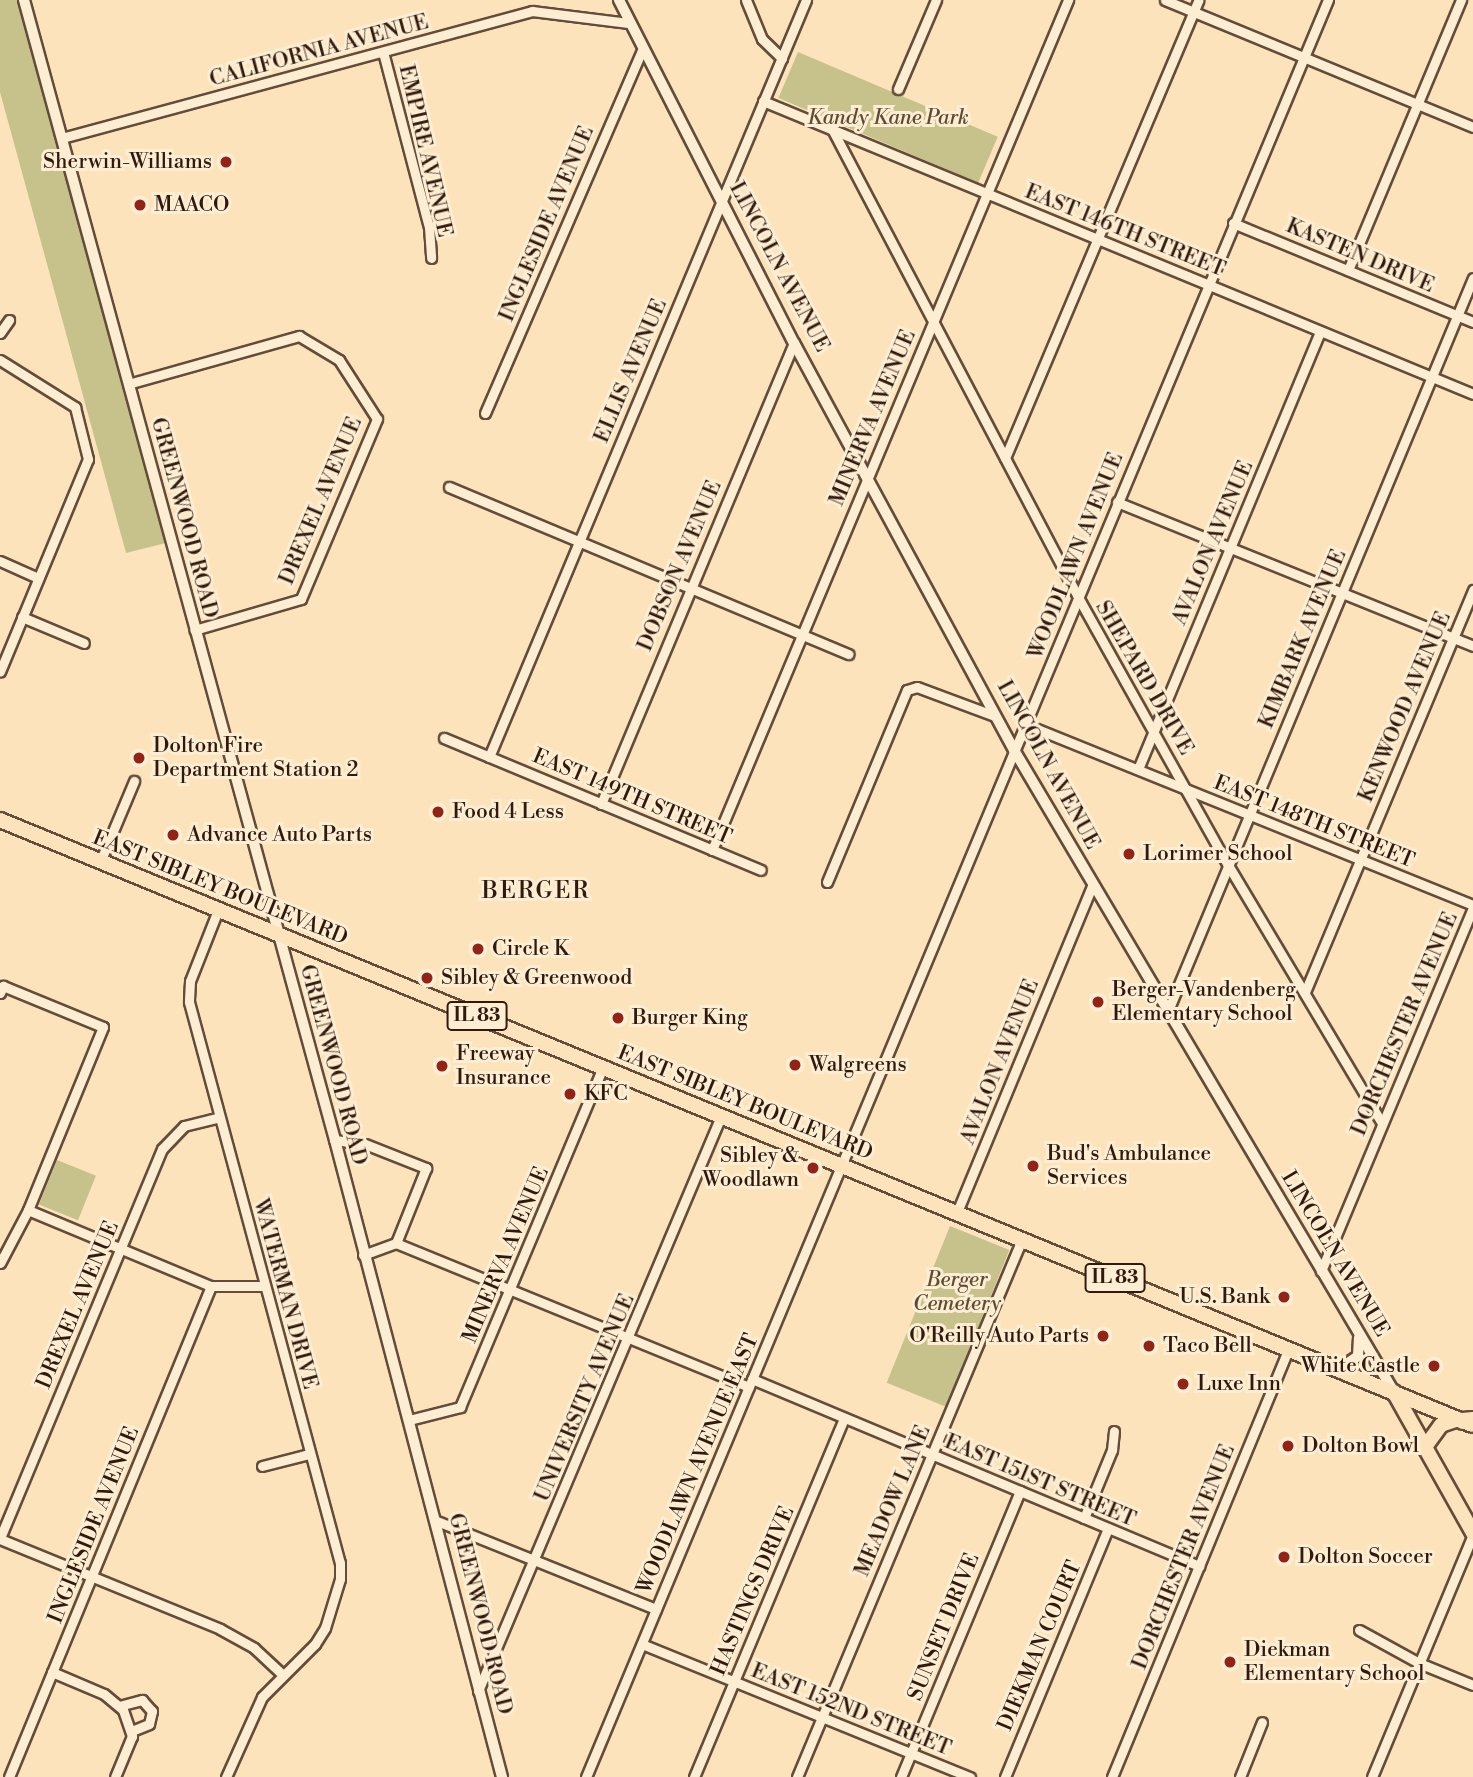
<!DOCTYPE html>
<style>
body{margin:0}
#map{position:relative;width:1473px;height:1777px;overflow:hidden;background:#fce3bc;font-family:"Libre Bodoni",serif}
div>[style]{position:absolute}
.green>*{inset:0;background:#c7c18c;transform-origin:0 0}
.roads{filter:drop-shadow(2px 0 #644c3a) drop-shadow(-2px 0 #644c3a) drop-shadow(0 2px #644c3a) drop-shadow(0 -2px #644c3a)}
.minor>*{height:9px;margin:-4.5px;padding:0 4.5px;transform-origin:4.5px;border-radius:4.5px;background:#fdedd3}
.tertiary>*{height:10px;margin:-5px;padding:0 5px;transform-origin:5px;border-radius:5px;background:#fdedd3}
.primary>*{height:14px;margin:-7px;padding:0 7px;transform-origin:7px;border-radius:7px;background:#fce3bc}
.motorway>*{height:16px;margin:-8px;padding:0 8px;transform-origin:8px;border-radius:8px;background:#fce3bc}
.dots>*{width:19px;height:19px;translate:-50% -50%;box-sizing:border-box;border:4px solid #fdedd3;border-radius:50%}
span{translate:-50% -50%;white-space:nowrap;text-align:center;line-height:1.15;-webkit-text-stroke:6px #fdedd3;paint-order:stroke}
.shield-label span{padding:2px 5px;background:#fdedd3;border:2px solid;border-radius:5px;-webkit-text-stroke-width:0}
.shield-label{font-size:19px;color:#31190e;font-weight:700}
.street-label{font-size:21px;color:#31190e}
.park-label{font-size:21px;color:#5e4b34;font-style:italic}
.poi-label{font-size:21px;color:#31190e}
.right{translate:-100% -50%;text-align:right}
.left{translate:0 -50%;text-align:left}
.neighbourhood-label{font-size:23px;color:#31190e;letter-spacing:2px}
</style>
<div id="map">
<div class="green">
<div style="clip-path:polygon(0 0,23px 0,170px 542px,126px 553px,0 92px)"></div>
<div style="left:798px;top:52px;width:217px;height:50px;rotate:23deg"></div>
<div style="left:57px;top:1160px;width:42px;height:48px;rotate:22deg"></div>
<div style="left:950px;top:1226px;width:64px;height:169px;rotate:22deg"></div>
</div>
<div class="roads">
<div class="minor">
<div style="left:746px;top:0;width:42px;rotate:67.7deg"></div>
<div style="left:762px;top:39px;width:28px;rotate:44deg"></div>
<div style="left:1165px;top:0;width:333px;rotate:22.4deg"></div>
<div style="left:383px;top:52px;width:181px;rotate:75.3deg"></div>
<div style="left:429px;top:227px;width:31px;rotate:86deg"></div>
<div style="left:898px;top:89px;width:97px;rotate:-66.9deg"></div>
<div style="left:763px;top:101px;width:768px;rotate:22.42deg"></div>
<div style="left:832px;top:129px;width:529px;rotate:62.27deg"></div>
<div style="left:1078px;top:597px;width:307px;rotate:60.8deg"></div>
<div style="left:1228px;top:865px;width:300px;rotate:59.2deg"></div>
<div style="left:62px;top:138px;width:487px;rotate:-15.1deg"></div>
<div style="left:532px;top:11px;width:97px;rotate:7.1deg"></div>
<div style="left:1233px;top:223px;width:260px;rotate:22.4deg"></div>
<div style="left:1348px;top:270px;width:293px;rotate:-67.3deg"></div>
<div style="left:0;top:333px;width:16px;rotate:-55deg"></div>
<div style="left:0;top:360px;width:89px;rotate:32.1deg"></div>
<div style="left:75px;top:407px;width:54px;rotate:76deg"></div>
<div style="left:88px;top:459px;width:230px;rotate:112.5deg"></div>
<div style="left:128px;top:384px;width:178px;rotate:-15.7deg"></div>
<div style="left:299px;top:336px;width:47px;rotate:31deg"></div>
<div style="left:339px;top:360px;width:70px;rotate:57.2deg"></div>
<div style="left:377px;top:419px;width:195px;rotate:112.9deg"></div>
<div style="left:301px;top:599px;width:111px;rotate:163.8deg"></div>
<div style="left:485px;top:413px;width:395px;rotate:-66.6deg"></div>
<div style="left:1005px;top:458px;width:497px;rotate:-67.1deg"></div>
<div style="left:449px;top:487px;width:433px;rotate:22.7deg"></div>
<div style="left:1117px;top:502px;width:384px;rotate:22deg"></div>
<div style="left:0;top:561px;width:42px;rotate:24.1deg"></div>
<div style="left:22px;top:617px;width:67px;rotate:22.8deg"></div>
<div style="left:1025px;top:724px;width:483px;rotate:22deg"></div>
<div style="left:444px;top:738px;width:343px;rotate:22.6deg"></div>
<div style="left:489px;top:757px;width:821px;rotate:-67.28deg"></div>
<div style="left:1138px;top:769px;width:474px;rotate:-67.4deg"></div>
<div style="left:601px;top:804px;width:500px;rotate:-67.3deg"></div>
<div style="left:712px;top:850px;width:922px;rotate:-67.27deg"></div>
<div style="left:100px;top:862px;width:88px;rotate:-67.2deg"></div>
<div style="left:827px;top:882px;width:208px;rotate:-67.4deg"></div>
<div style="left:907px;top:690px;width:10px;rotate:-17deg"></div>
<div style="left:917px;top:687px;width:83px;rotate:20.4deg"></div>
<div style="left:218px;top:910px;width:76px;rotate:111.5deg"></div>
<div style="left:190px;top:981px;width:21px;rotate:93deg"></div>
<div style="left:189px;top:1002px;width:581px;rotate:74.94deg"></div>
<div style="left:340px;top:1563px;width:16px;rotate:90deg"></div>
<div style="left:340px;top:1579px;width:51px;rotate:107deg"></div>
<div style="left:325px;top:1628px;width:19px;rotate:122deg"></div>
<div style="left:315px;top:1644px;width:75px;rotate:135deg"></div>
<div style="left:262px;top:1697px;width:88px;rotate:114.2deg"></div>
<div style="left:1305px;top:992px;width:436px;rotate:-67.3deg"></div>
<div style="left:0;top:993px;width:8px;rotate:-67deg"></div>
<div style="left:3px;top:986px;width:108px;rotate:22.3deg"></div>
<div style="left:103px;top:1027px;width:198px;rotate:112.3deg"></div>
<div style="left:28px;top:1210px;width:60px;rotate:117.8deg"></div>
<div style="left:1167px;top:1013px;width:796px;rotate:-67.4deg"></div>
<div style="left:335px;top:1140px;width:30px;rotate:8deg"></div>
<div style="left:365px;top:1144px;width:66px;rotate:21.5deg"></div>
<div style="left:426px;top:1168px;width:81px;rotate:111.8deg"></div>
<div style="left:28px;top:1210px;width:198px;rotate:22.6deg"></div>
<div style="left:211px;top:1286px;width:54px"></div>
<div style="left:957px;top:1212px;width:353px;rotate:-67.5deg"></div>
<div style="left:363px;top:1255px;width:35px;rotate:-20deg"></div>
<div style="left:396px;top:1243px;width:381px;rotate:22.2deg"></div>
<div style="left:1321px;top:1271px;width:394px;rotate:-67.3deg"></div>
<div style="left:752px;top:1379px;width:485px;rotate:22.7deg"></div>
<div style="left:409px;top:1420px;width:53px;rotate:-14.3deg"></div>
<div style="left:460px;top:1407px;width:369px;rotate:-67.2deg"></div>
<div style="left:262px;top:1466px;width:49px;rotate:-14.3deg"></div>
<div style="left:1084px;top:1518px;width:74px;rotate:-67.6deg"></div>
<div style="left:1112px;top:1450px;width:19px;rotate:-84deg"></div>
<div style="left:437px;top:1521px;width:236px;rotate:21.9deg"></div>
<div style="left:0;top:1538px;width:421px;rotate:-67.4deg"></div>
<div style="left:162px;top:1149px;width:32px;rotate:-46deg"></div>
<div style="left:184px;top:1126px;width:36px;rotate:-14deg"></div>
<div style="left:0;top:1539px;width:238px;rotate:22.2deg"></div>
<div style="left:220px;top:1629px;width:39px;rotate:29deg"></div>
<div style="left:254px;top:1648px;width:38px;rotate:43deg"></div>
<div style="left:1359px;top:1630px;width:68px;rotate:28.8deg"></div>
<div style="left:1419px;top:1663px;width:58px;rotate:22.2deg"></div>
<div style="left:642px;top:1644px;width:354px;rotate:22.1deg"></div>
<div style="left:52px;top:1672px;width:56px;rotate:22.9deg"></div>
<div style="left:104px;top:1694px;width:25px;rotate:40deg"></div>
<div style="left:123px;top:1710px;width:28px;rotate:71deg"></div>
<div style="left:132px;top:1736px;width:44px;rotate:112.5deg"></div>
<div style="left:478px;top:1691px;width:624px;rotate:-67.09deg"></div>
<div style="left:119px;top:1706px;width:24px;rotate:-15deg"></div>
<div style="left:142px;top:1700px;width:15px;rotate:48deg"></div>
<div style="left:152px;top:1711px;width:13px;rotate:103deg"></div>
<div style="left:149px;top:1724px;width:18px;rotate:158deg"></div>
<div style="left:9px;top:1777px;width:531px;rotate:-67.64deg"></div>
<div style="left:586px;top:1777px;width:1926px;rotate:-67.34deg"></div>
<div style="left:694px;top:1777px;width:389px;rotate:-67.3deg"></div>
<div style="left:797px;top:1777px;width:583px;rotate:-67.3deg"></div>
<div style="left:901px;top:1777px;width:310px;rotate:-67.4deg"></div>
<div style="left:1005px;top:1777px;width:269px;rotate:-67.5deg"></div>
<div style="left:1112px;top:1777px;width:463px;rotate:-67.6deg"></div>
<div style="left:1240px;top:1777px;width:59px;rotate:-68.2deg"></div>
<div style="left:1372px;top:1777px;width:263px;rotate:-67.4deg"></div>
</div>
<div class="tertiary">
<div style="left:24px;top:0;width:1182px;rotate:74.74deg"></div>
<div style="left:335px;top:1140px;width:659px;rotate:75.31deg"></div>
<div style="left:619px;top:0;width:385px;rotate:63deg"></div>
<div style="left:794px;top:343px;width:463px;rotate:61.6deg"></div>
<div style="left:1014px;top:750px;width:746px;rotate:59.38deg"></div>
<div style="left:1338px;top:1370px;width:24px;rotate:-35deg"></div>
<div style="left:1358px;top:1356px;width:18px;rotate:-87deg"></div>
</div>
<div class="primary">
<div style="left:0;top:820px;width:1591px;rotate:22.34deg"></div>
<div style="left:1394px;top:1392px;width:162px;rotate:60.7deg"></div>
<div style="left:1425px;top:1447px;width:27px;rotate:-54deg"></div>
<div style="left:1441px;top:1425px;width:18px;rotate:-19deg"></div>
</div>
<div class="motorway">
<div style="left:1463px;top:1421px;width:10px;rotate:-6deg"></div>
</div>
</div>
<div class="dots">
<div style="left:226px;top:162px;background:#8f2418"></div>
<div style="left:140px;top:205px;background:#8f2418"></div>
<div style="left:139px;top:758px;background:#8f2418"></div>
<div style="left:438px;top:812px;background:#8f2418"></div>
<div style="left:173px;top:835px;background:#8f2418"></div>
<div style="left:1129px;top:854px;background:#8f2418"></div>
<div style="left:478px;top:949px;background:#8f2418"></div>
<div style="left:427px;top:978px;background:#8f2418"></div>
<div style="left:1098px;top:1002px;background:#8f2418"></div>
<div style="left:618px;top:1018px;background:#8f2418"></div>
<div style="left:795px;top:1065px;background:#8f2418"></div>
<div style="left:442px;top:1066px;background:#8f2418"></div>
<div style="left:570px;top:1094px;background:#8f2418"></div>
<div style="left:1033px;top:1166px;background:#8f2418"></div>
<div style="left:813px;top:1168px;background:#8f2418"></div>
<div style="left:1284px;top:1297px;background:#8f2418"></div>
<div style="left:1103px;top:1336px;background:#8f2418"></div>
<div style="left:1149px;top:1346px;background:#8f2418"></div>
<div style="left:1434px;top:1366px;background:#8f2418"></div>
<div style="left:1183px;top:1384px;background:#8f2418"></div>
<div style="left:1288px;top:1446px;background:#8f2418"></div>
<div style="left:1284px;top:1557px;background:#8f2418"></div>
<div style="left:1230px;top:1662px;background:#8f2418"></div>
</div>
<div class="shield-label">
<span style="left:477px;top:1016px">IL 83</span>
<span style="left:1115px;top:1278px">IL 83</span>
</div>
<div class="street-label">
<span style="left:319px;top:51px;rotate:-15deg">CALIFORNIA AVENUE</span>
<span style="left:425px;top:151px;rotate:77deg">EMPIRE AVENUE</span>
<span style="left:547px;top:224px;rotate:-67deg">INGLESIDE AVENUE</span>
<span style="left:1125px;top:231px;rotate:22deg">EAST 146TH STREET</span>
<span style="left:1360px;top:256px;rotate:23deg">KASTEN DRIVE</span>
<span style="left:779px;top:267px;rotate:62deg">LINCOLN AVENUE</span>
<span style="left:631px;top:371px;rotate:-67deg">ELLIS AVENUE</span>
<span style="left:873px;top:418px;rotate:-67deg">MINERVA AVENUE</span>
<span style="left:321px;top:501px;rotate:-67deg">DREXEL AVENUE</span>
<span style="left:184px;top:518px;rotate:75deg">GREENWOOD ROAD</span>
<span style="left:1213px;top:543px;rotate:-67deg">AVALON AVENUE</span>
<span style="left:1076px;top:556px;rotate:-68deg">WOODLAWN AVENUE</span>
<span style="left:680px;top:566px;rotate:-67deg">DOBSON AVENUE</span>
<span style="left:1303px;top:639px;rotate:-67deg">KIMBARK AVENUE</span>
<span style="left:1144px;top:678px;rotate:60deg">SHEPARD DRIVE</span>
<span style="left:1405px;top:707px;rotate:-67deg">KENWOOD AVENUE</span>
<span style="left:1048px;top:765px;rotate:61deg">LINCOLN AVENUE</span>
<span style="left:632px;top:797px;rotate:23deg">EAST 149TH STREET</span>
<span style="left:1314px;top:822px;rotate:22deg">EAST 148TH STREET</span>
<span style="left:220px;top:888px;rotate:22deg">EAST SIBLEY BOULEVARD</span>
<span style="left:1405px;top:1024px;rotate:-67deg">DORCHESTER AVENUE</span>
<span style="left:1000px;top:1062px;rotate:-68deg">AVALON AVENUE</span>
<span style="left:333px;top:1065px;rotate:75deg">GREENWOOD ROAD</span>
<span style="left:745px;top:1103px;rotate:22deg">EAST SIBLEY BOULEVARD</span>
<span style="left:1335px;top:1254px;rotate:59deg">LINCOLN AVENUE</span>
<span style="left:506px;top:1255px;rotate:-67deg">MINERVA AVENUE</span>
<span style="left:285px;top:1294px;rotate:75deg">WATERMAN DRIVE</span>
<span style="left:78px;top:1305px;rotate:-67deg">DREXEL AVENUE</span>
<span style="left:585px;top:1398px;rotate:-67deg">UNIVERSITY AVENUE</span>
<span style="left:698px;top:1464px;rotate:-67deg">WOODLAWN AVENUE EAST</span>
<span style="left:1040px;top:1481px;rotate:23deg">EAST 151ST STREET</span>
<span style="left:893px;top:1501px;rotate:-67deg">MEADOW LANE</span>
<span style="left:94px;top:1525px;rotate:-68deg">INGLESIDE AVENUE</span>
<span style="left:1184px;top:1557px;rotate:-68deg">DORCHESTER AVENUE</span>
<span style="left:753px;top:1591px;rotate:-67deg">HASTINGS DRIVE</span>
<span style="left:480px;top:1614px;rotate:76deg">GREENWOOD ROAD</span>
<span style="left:944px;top:1627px;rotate:-68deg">SUNSET DRIVE</span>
<span style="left:1040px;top:1646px;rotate:-67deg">DIEKMAN COURT</span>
<span style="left:851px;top:1710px;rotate:22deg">EAST 152ND STREET</span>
</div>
<div class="park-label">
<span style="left:888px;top:118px">Kandy Kane Park</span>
<span style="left:957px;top:1292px">Berger<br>Cemetery</span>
</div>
<div class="poi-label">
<span class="right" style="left:212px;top:162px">Sherwin-Williams</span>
<span class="left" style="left:154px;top:205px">MAACO</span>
<span class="left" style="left:153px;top:758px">Dolton Fire<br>Department Station 2</span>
<span class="left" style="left:452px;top:812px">Food 4 Less</span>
<span class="left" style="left:187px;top:835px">Advance Auto Parts</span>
<span class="left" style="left:1143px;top:854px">Lorimer School</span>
<span class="left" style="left:492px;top:949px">Circle K</span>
<span class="left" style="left:441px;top:978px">Sibley &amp; Greenwood</span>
<span class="left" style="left:1112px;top:1002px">Berger-Vandenberg<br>Elementary School</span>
<span class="left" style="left:632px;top:1018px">Burger King</span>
<span class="left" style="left:456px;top:1066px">Freeway<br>Insurance</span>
<span class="left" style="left:809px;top:1065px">Walgreens</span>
<span class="left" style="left:584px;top:1094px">KFC</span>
<span class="left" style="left:1047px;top:1166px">Bud's Ambulance<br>Services</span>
<span class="right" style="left:799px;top:1168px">Sibley &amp;<br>Woodlawn</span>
<span class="right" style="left:1270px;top:1297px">U.S. Bank</span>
<span class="right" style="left:1089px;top:1336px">O'Reilly Auto Parts</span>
<span class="left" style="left:1163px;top:1346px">Taco Bell</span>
<span class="right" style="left:1420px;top:1366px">White Castle</span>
<span class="left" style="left:1197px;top:1384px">Luxe Inn</span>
<span class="left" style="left:1302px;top:1446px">Dolton Bowl</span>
<span class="left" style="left:1298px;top:1557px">Dolton Soccer</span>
<span class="left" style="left:1244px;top:1662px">Diekman<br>Elementary School</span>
</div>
<div class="neighbourhood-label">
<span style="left:536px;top:891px">BERGER</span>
</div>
</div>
